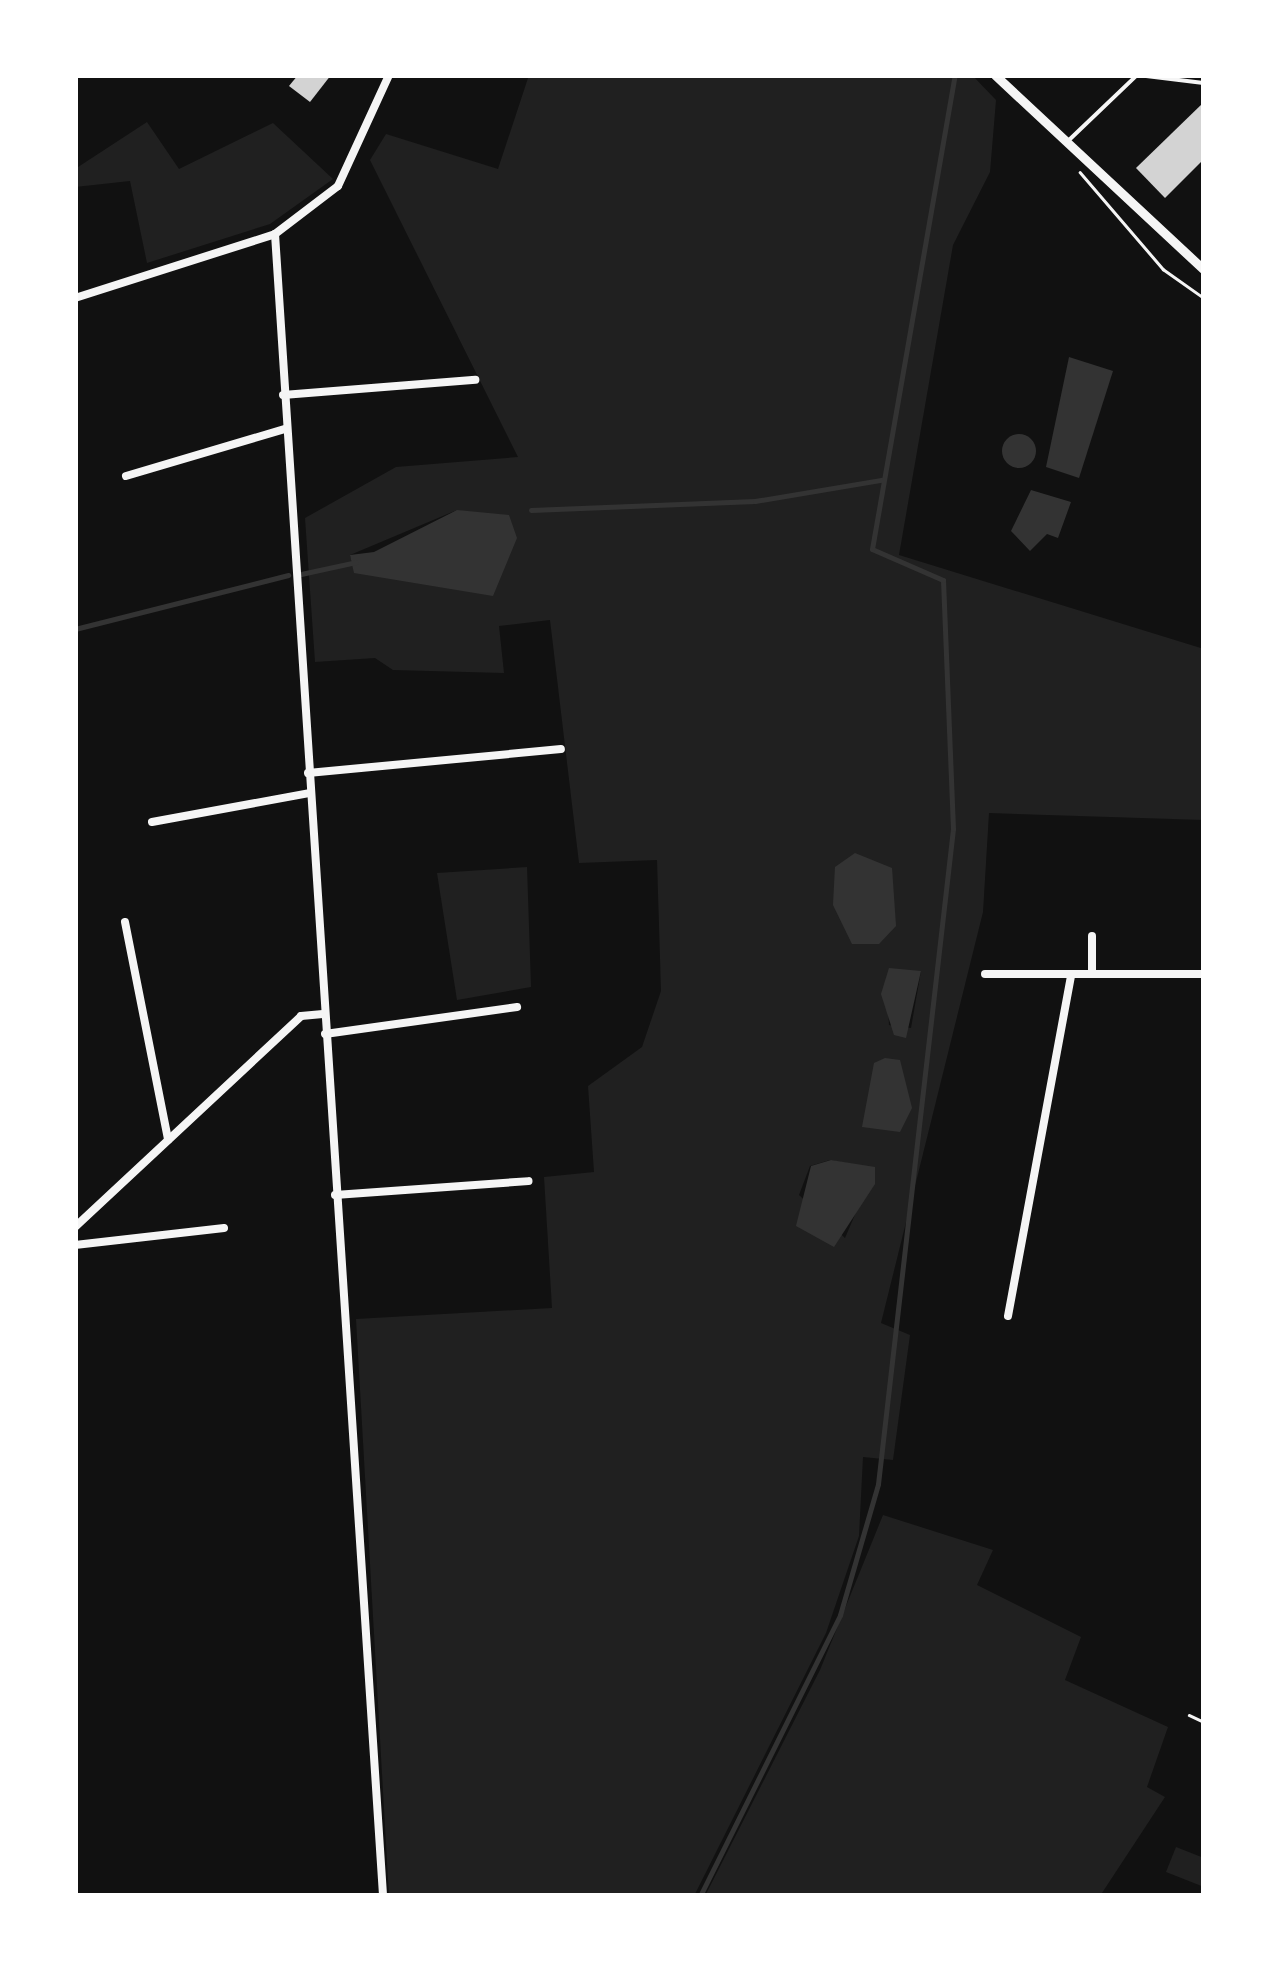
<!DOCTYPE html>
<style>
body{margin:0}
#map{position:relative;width:1279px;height:1971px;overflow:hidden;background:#111;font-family:Raleway,sans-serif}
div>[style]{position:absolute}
.green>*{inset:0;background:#202020}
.water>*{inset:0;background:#333}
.round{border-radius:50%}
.stream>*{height:5px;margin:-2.5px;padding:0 2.5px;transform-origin:2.5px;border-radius:2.5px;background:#333}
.building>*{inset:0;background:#d3d3d3}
.path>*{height:2.5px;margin:-1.25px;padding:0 1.25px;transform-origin:1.25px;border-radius:1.25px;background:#f5f5f5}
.service>*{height:4px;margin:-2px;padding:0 2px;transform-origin:2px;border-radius:2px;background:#f5f5f5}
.minor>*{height:8px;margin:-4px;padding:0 4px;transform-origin:4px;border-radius:4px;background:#f5f5f5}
.tertiary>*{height:9px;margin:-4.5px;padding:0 4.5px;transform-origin:4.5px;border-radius:4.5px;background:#f5f5f5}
span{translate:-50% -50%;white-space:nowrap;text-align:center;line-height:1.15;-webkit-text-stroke:10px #fff;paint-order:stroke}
.frame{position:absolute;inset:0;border:78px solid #fff;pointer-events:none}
</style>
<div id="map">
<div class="green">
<div style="clip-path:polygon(evenodd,529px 75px,972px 75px,996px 100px,990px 172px,953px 245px,899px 555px,1204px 649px,1204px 820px,989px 813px,983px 912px,881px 1323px,910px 1335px,893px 1460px,863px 1457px,859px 1536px,826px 1633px,694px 1896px,389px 1896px,356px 1319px,552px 1308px,544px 1177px,594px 1172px,588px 1086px,642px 1047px,661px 991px,657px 860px,579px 863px,550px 620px,499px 626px,504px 673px,393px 670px,375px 658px,315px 662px,305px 518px,396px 467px,518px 457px,370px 160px,386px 134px,498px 169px,529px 75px,457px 510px,355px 573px,350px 555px,457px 510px,529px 75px,921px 971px,911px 1028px,889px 1025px,888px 1004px,921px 971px,529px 75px,830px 1160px,875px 1168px,845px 1238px,799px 1195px,810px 1166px,830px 1160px)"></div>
<div style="clip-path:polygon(147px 122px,179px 169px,273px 123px,333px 179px,270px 224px,147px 263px,130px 181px,75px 187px,75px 169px)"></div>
<div style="clip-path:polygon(527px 867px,531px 987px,457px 1000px,437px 873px)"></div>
<div style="clip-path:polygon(883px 1515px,993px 1550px,977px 1585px,1081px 1637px,1065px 1680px,1168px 1727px,1147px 1787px,1165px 1797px,1100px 1896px,705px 1896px,820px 1670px)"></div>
<div style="clip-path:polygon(1176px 1847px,1204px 1858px,1204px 1887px,1166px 1872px)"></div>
</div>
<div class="water">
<div style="clip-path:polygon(1069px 357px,1113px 371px,1079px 478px,1046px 467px)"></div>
<div class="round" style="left:1002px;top:434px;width:34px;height:34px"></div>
<div style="clip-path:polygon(1031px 490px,1071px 502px,1058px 538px,1047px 534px,1030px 551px,1011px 531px)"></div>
<div style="clip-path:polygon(457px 510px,509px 515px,517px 538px,493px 596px,354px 573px,350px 555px,374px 552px)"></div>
<div style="clip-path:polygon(855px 853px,892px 868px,896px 926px,879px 944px,852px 944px,833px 905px,835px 867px)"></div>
<div style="clip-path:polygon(889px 968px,921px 971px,906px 1038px,894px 1035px,881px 994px)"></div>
<div style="clip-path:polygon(885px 1058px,900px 1060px,912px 1108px,900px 1132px,862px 1127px,874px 1063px)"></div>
<div style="clip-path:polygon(831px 1160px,875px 1167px,875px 1184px,834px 1247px,796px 1226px,811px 1166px)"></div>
</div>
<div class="stream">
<div style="left:531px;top:510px;width:224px;rotate:-2.3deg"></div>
<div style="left:755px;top:501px;width:128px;rotate:-9.5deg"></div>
<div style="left:301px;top:574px;width:56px;rotate:-12.3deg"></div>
<div style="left:75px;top:629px;width:220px;rotate:-14.2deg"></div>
<div style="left:700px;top:1896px;width:314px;rotate:-63.5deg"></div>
<div style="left:840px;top:1615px;width:136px;rotate:-73.8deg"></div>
<div style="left:878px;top:1484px;width:659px;rotate:-83.47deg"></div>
<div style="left:953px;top:829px;width:249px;rotate:-92.3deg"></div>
<div style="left:943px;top:580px;width:77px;rotate:-156.4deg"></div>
<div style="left:872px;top:549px;width:481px;rotate:-80.1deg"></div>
</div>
<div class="building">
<div style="clip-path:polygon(298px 75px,331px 75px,310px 102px,289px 86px)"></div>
<div style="clip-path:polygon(1204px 102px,1204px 159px,1165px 198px,1136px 168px)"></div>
</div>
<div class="path">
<div style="left:1080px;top:172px;width:128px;rotate:49.4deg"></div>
<div style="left:1163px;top:269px;width:50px;rotate:35.3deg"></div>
<div style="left:1189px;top:1715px;width:17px;rotate:25deg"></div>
</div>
<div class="service">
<div style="left:1138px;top:75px;width:66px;rotate:6.9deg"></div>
<div style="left:1068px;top:141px;width:95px;rotate:-43.7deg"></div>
</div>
<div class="minor">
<div style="left:275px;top:234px;width:1666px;rotate:86.28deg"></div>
<div style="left:75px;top:298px;width:210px;rotate:-17.7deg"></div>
<div style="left:275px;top:234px;width:79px;rotate:-37.3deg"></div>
<div style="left:338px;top:186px;width:122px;rotate:-65.3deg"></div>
<div style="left:283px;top:395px;width:193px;rotate:-4.5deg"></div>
<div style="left:126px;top:476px;width:166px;rotate:-16.5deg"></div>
<div style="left:308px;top:773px;width:254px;rotate:-5.4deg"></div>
<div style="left:152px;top:822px;width:161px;rotate:-10.4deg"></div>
<div style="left:125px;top:922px;width:222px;rotate:78.8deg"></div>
<div style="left:985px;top:974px;width:219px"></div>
<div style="left:1092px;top:974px;width:38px;rotate:-90deg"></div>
<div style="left:325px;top:1034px;width:194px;rotate:-8deg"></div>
<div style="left:335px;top:1195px;width:194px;rotate:-4.1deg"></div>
<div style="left:75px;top:1227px;width:309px;rotate:-43deg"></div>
<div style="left:301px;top:1016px;width:22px;rotate:-5deg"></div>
<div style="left:75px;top:1245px;width:150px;rotate:-6.5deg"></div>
<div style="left:1008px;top:1316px;width:347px;rotate:-79.5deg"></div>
</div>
<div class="tertiary">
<div style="left:995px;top:75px;width:286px;rotate:43deg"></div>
</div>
<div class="frame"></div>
</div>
